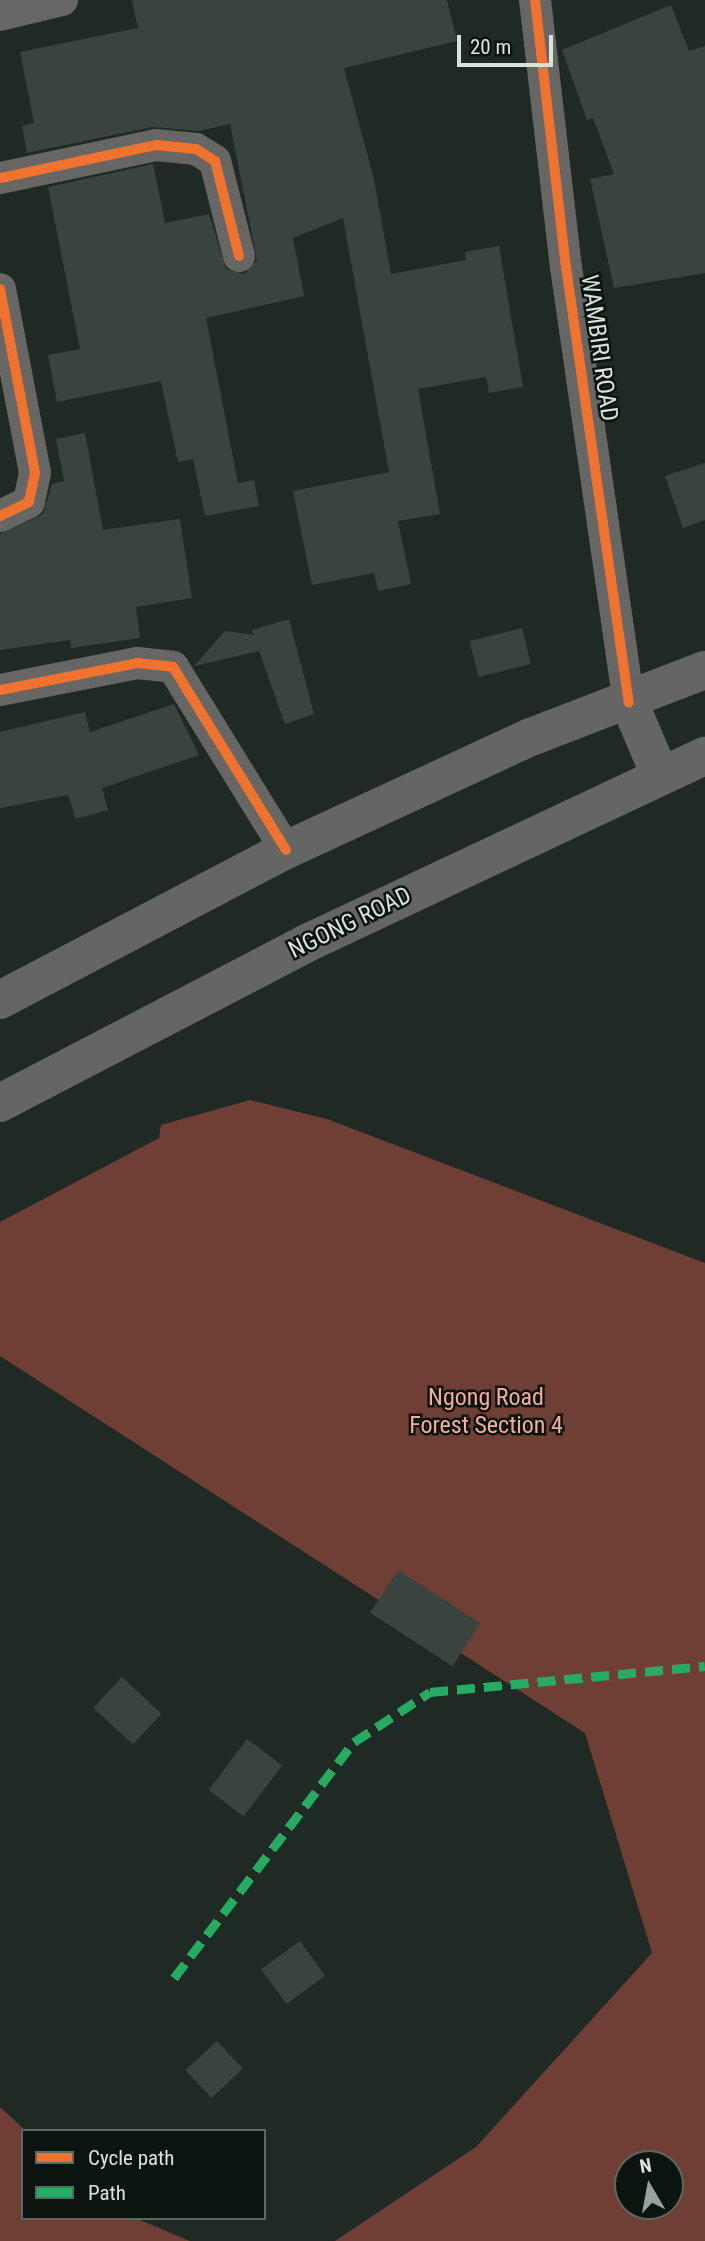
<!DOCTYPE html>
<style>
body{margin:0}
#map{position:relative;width:705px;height:2241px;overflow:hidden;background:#1f2a24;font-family:"Roboto Condensed",sans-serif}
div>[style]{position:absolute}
.forest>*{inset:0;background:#6f3e34}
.building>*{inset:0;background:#3a443f;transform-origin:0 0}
.minor>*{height:32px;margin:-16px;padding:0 16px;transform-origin:16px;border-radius:16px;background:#666664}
.major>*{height:38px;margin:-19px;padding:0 19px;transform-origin:19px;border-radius:19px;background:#656664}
.quiet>*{height:9px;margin-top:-4.5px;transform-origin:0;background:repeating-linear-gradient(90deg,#26ab63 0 18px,transparent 0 27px)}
.cycleway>*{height:10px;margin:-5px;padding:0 5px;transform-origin:5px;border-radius:5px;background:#ef722f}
span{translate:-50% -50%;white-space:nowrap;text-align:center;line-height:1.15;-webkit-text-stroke:5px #0c140f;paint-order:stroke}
.street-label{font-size:24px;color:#d8e3dd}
.park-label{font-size:24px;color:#f5ab9d}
.legend{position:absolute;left:21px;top:2129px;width:245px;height:91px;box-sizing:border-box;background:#0c140f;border:2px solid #5e6761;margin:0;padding:9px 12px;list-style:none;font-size:21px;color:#d8e3dd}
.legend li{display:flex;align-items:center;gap:14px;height:35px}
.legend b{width:35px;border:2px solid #5e6761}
.north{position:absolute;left:614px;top:2150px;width:70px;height:70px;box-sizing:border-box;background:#0c140f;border:2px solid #5e6761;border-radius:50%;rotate:350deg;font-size:19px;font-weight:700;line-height:28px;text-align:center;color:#d8e3dd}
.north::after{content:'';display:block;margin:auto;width:24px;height:32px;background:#97a29c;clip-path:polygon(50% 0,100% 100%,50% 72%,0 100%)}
.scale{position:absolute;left:457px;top:35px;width:96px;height:32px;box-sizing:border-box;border:4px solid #d8e3dd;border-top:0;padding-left:9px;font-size:21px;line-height:24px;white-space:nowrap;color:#d8e3dd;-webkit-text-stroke:5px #0c140f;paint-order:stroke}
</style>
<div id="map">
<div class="forest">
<div style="clip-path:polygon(evenodd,250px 1100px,327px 1119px,705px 1263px,705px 2241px,335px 2241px,476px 2147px,652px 1953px,585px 1733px,0 1356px,0 1222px,159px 1138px,161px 1125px,250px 1100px,628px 2164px,670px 2164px,670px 2206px,628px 2206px,628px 2164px)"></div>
<div style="clip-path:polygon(0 2107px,26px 2131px,23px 2218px,135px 2218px,190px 2241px,0 2241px)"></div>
</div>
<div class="building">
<div style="clip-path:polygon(132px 0,447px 0,457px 41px,344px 68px,374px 179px,391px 274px,466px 260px,465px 252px,499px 246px,523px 387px,489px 393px,486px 377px,418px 389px,440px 514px,398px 521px,411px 584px,378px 591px,374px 573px,312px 585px,293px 491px,389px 472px,343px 218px,293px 238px,304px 296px,206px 318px,238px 483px,254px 480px,259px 506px,205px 516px,193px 459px,178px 462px,161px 381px,57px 402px,48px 355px,80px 349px,48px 187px,153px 164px,165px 223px,209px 214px,226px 269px,244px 274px,257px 260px,230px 124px,199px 131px,152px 127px,27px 153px,22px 126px,34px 123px,20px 52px,138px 28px)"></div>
<div style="clip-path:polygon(671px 5px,689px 51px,705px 46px,705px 273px,614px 288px,590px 179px,614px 174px,593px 118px,587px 120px,562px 50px)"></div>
<div style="clip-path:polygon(85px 433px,103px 530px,180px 519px,192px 598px,136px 607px,140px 638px,71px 648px,70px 640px,0 650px,0 534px,43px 514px,52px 484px,64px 481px,56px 439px)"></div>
<div style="clip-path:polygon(705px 463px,705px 520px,683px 528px,665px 476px)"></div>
<div style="clip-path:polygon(289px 619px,314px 714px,285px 724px,259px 651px,194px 666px,225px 631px,254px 635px,252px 630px)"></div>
<div style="left:522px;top:628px;width:37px;height:54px;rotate:76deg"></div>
<div style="clip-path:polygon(174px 704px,199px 755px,102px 788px,108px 810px,76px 819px,68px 795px,0 808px,0 732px,85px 712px,90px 732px)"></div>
<div style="left:398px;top:1570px;width:98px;height:51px;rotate:33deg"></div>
<div style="left:122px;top:1677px;width:54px;height:42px;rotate:43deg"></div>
<div style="left:247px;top:1739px;width:44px;height:64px;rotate:37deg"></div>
<div style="left:300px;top:1941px;width:43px;height:48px;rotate:54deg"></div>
<div style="left:217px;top:2041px;width:38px;height:43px;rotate:47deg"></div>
</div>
<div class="minor">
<div style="left:535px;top:0;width:269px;rotate:83.4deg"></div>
<div style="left:566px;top:267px;width:440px;rotate:81.8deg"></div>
<div style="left:0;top:15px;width:64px;rotate:-13.6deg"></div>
<div style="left:0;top:178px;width:159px;rotate:-11.9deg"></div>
<div style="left:156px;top:145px;width:40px;rotate:5.7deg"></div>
<div style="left:196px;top:149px;width:22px;rotate:32deg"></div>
<div style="left:215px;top:161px;width:98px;rotate:75.8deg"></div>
<div style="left:0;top:289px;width:187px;rotate:79.2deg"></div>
<div style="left:35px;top:473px;width:30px;rotate:102deg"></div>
<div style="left:29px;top:502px;width:32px;rotate:154deg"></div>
<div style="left:0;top:690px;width:140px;rotate:-11.1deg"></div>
<div style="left:137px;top:663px;width:36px;rotate:6deg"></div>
<div style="left:173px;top:667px;width:215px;rotate:58.3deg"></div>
</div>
<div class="major">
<div style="left:629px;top:702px;width:79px;rotate:67deg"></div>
<div style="left:0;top:1000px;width:323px;rotate:-27.7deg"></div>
<div style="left:286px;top:850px;width:270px;rotate:-24.8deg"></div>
<div style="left:531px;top:737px;width:186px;rotate:-21.1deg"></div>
<div style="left:0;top:1103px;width:344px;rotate:-27.5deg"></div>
<div style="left:305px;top:944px;width:442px;rotate:-25.2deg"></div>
</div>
<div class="quiet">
<div style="left:174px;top:1978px;width:297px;rotate:-52.7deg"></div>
<div style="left:354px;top:1742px;width:91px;rotate:-33.3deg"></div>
<div style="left:430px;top:1692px;width:276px;rotate:-5.4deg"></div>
</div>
<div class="cycleway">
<div style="left:535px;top:0;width:269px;rotate:83.4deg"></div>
<div style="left:566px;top:267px;width:440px;rotate:81.8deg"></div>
<div style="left:0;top:178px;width:159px;rotate:-11.9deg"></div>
<div style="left:156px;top:145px;width:40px;rotate:5.7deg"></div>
<div style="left:196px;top:149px;width:22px;rotate:32deg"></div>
<div style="left:215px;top:161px;width:98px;rotate:75.8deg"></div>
<div style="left:0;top:289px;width:187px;rotate:79.2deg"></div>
<div style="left:35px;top:473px;width:30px;rotate:102deg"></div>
<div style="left:29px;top:502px;width:32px;rotate:154deg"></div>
<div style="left:0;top:690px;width:140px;rotate:-11.1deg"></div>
<div style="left:137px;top:663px;width:36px;rotate:6deg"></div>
<div style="left:173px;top:667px;width:215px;rotate:58.3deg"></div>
</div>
<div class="street-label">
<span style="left:599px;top:348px;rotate:82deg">WAMBIRI ROAD</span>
<span style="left:350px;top:923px;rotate:-26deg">NGONG ROAD</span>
</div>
<div class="park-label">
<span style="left:486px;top:1412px">Ngong Road<br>Forest Section 4</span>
</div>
<ul class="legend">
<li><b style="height:9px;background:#ef722f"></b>Cycle path</li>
<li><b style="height:9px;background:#26ab63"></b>Path</li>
</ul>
<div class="north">N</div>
<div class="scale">20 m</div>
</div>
